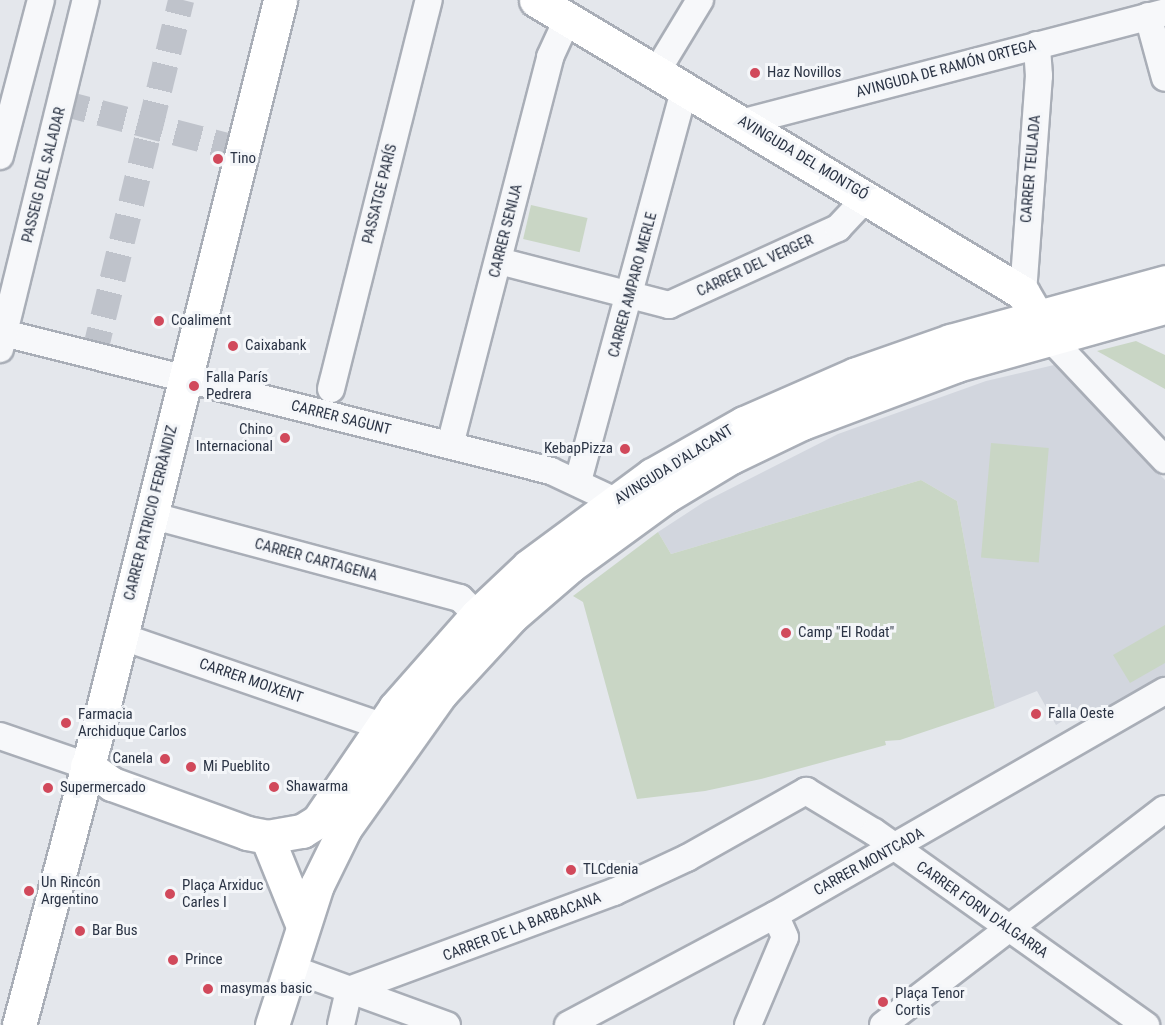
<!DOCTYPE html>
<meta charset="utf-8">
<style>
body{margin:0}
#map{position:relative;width:1165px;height:1025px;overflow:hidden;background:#e4e7ec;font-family:"Roboto Condensed",sans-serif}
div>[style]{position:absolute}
.built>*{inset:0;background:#d2d6de}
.green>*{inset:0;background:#c9d6c5;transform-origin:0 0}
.street-tunnel>*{height:26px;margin-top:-13px;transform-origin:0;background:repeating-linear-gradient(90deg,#bfc3cb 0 26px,transparent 0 39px)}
.roads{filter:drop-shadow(2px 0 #a9aeb7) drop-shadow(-2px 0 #a9aeb7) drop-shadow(0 2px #a9aeb7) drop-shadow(0 -2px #a9aeb7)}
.street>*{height:26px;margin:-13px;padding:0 13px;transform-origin:13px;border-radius:13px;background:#f7f8fa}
.secondary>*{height:33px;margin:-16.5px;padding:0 16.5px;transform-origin:16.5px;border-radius:16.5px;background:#fff}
.dots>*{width:16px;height:16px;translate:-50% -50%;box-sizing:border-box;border:3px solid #f4f6f9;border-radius:50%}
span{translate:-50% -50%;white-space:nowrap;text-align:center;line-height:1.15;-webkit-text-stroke:6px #f4f6f9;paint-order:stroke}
.street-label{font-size:15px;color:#2b3445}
.poi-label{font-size:15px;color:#2b3445}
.left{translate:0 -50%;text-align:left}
.right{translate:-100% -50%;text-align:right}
</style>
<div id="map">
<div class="built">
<div style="clip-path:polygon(1054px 365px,1165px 480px,1165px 675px,1084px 722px,1077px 712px,1056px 725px,1037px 691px,995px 708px,957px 501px,921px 480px,671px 554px,658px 532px,704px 502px,838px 434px,986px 381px)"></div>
</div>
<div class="green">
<div style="left:531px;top:205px;width:58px;height:35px;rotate:13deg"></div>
<div style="clip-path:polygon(1136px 341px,1165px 355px,1165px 389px,1097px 351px)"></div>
<div style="left:991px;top:443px;width:58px;height:115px;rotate:5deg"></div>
<div style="clip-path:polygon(921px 480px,957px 501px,995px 708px,900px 740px,885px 741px,886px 745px,761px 779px,705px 791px,637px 799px,583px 602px,573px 596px,658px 532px,671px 554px)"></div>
<div style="clip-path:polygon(1165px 625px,1165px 663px,1130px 683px,1113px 655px)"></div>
</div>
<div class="street-tunnel">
<div style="left:62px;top:103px;width:186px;rotate:14.6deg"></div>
<div style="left:94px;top:355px;width:366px;rotate:-76.2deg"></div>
</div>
<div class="roads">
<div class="street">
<div style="left:1148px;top:16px;width:64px;rotate:74.7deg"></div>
<div style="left:657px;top:71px;width:83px;rotate:-58.8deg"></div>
<div style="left:744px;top:122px;width:435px;rotate:-14.6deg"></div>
<div style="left:0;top:156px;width:161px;rotate:-75.3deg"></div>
<div style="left:499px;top:261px;width:176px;rotate:14.5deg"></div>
<div style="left:669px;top:305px;width:186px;rotate:-24.5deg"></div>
<div style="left:838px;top:228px;width:42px;rotate:-46.9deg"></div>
<div style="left:1023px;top:293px;width:218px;rotate:-85.8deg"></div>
<div style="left:1039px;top:76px;width:31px;rotate:-94deg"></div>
<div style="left:0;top:332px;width:568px;rotate:14.16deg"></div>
<div style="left:551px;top:471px;width:71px;rotate:25.1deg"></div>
<div style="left:615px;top:501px;width:17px;rotate:54deg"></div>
<div style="left:1049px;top:337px;width:169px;rotate:46.7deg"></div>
<div style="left:0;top:349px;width:359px;rotate:-76.2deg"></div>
<div style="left:331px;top:389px;width:401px;rotate:-75.9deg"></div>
<div style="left:450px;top:445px;width:401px;rotate:-75.5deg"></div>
<div style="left:550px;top:57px;width:41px;rotate:-65.3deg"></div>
<div style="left:578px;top:481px;width:396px;rotate:-74.8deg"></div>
<div style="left:682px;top:99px;width:12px;rotate:-59deg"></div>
<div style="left:150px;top:515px;width:321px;rotate:15deg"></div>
<div style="left:460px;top:598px;width:24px;rotate:45deg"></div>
<div style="left:120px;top:636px;width:276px;rotate:19deg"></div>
<div style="left:0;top:736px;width:92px;rotate:19deg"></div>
<div style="left:290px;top:968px;width:167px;rotate:20deg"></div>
<div style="left:349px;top:990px;width:283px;rotate:-20.3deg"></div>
<div style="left:614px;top:892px;width:81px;rotate:-25deg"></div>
<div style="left:687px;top:858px;width:137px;rotate:-29.4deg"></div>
<div style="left:806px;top:791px;width:79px;rotate:31.1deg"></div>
<div style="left:874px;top:832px;width:334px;rotate:35.4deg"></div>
<div style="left:341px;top:1025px;width:36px;rotate:-77deg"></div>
<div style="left:568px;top:1025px;width:234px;rotate:-28deg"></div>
<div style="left:775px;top:915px;width:450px;rotate:-29.9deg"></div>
<div style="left:748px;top:1025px;width:95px;rotate:-67.2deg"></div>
<div style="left:785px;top:937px;width:24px;rotate:-114deg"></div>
<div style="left:883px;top:1025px;width:355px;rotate:-37.5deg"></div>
</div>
<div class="secondary">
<div style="left:536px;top:0;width:568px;rotate:31.03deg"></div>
<div style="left:1023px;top:293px;width:48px;rotate:59.7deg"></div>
<div style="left:87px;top:766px;width:31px;rotate:36deg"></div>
<div style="left:112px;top:784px;width:144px;rotate:19.9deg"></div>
<div style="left:247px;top:833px;width:20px;rotate:11deg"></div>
<div style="left:267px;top:837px;width:36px;rotate:-10deg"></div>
<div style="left:302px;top:831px;width:19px;rotate:-32deg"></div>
<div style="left:318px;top:821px;width:137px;rotate:-55.7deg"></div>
<div style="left:395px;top:708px;width:124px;rotate:-48.6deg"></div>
<div style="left:477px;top:615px;width:71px;rotate:-43.3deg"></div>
<div style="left:529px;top:566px;width:153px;rotate:-36.5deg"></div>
<div style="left:652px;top:475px;width:106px;rotate:-29.5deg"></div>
<div style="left:744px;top:423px;width:122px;rotate:-23.6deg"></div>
<div style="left:856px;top:374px;width:100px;rotate:-19.3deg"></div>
<div style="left:950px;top:341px;width:223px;rotate:-15.3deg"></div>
<div style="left:267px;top:837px;width:96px;rotate:68deg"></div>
<div style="left:19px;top:1025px;width:315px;rotate:-75.1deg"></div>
<div style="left:100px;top:721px;width:743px;rotate:-75.98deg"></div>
<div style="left:272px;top:1025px;width:147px;rotate:-72.2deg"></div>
<div style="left:317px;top:885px;width:64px;rotate:-63.8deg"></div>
<div style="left:345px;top:828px;width:166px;rotate:-54.6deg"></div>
<div style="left:441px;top:693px;width:105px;rotate:-47.3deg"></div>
<div style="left:512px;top:616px;width:77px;rotate:-40.8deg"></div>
<div style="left:570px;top:566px;width:119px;rotate:-36.1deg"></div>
<div style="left:666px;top:496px;width:76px;rotate:-31deg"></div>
<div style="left:731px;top:457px;width:79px;rotate:-25.6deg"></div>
<div style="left:802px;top:423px;width:165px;rotate:-20.5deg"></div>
<div style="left:957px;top:365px;width:216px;rotate:-15.6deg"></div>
</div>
</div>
<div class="dots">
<div style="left:755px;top:73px;background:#d1495b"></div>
<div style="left:218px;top:159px;background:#d1495b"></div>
<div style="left:159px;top:321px;background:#d1495b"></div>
<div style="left:233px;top:346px;background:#d1495b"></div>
<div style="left:194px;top:386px;background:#d1495b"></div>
<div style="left:285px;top:438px;background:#d1495b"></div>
<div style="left:625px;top:449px;background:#d1495b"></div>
<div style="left:786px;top:633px;background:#d1495b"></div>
<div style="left:1036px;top:714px;background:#d1495b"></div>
<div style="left:66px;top:723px;background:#d1495b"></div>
<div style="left:165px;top:759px;background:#d1495b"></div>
<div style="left:191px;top:767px;background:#d1495b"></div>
<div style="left:274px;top:787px;background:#d1495b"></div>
<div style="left:48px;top:788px;background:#d1495b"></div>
<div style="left:571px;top:870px;background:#d1495b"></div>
<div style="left:29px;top:891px;background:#d1495b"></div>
<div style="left:170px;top:894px;background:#d1495b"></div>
<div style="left:80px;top:931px;background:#d1495b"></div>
<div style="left:173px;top:960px;background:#d1495b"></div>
<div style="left:208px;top:989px;background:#d1495b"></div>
<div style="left:883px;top:1002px;background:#d1495b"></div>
</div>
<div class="street-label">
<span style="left:946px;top:69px;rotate:-15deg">AVINGUDA DE RAMÓN ORTEGA</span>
<span style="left:803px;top:158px;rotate:31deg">AVINGUDA DEL MONTGÓ</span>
<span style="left:1031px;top:169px;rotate:-85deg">CARRER TEULADA</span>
<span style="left:44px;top:175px;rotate:-76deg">PASSEIG DEL SALADAR</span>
<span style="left:380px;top:194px;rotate:-76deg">PASSATGE PARÍS</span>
<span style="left:506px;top:231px;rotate:-76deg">CARRER SENIJA</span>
<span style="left:755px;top:266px;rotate:-25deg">CARRER DEL VERGER</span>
<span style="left:633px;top:285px;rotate:-75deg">CARRER AMPARO MERLE</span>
<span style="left:341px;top:418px;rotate:14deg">CARRER SAGUNT</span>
<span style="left:674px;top:465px;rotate:-32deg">AVINGUDA D'ALACANT</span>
<span style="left:151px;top:513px;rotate:-76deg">CARRER PATRICIO FERRÀNDIZ</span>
<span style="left:316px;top:560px;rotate:15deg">CARRER CARTAGENA</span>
<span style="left:251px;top:681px;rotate:19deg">CARRER MOIXENT</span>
<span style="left:869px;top:862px;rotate:-29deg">CARRER MONTCADA</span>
<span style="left:982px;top:910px;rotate:35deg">CARRER FORN D'ALGARRA</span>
<span style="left:522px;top:927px;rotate:-21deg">CARRER DE LA BARBACANA</span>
</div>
<div class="poi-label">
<span class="left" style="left:767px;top:73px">Haz Novillos</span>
<span class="left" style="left:230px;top:159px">Tino</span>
<span class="left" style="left:171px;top:321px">Coaliment</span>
<span class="left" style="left:245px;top:346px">Caixabank</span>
<span class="left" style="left:206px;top:386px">Falla París<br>Pedrera</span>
<span class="right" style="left:273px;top:438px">Chino<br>Internacional</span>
<span class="right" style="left:613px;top:449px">KebapPizza</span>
<span class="left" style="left:798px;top:633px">Camp "El Rodat"</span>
<span class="left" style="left:78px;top:723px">Farmacia<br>Archiduque Carlos</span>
<span class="left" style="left:1048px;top:714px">Falla Oeste</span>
<span class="right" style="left:153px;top:759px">Canela</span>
<span class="left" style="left:203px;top:767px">Mi Pueblito</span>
<span class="left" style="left:286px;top:787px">Shawarma</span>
<span class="left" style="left:60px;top:788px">Supermercado</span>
<span class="left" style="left:583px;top:870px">TLCdenia</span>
<span class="left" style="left:41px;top:891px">Un Rincón<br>Argentino</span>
<span class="left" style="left:182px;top:894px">Plaça Arxiduc<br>Carles I</span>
<span class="left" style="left:92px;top:931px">Bar Bus</span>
<span class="left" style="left:185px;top:960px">Prince</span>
<span class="left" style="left:220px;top:989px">masymas basic</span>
<span class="left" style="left:895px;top:1002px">Plaça Tenor<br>Cortis</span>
</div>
</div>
